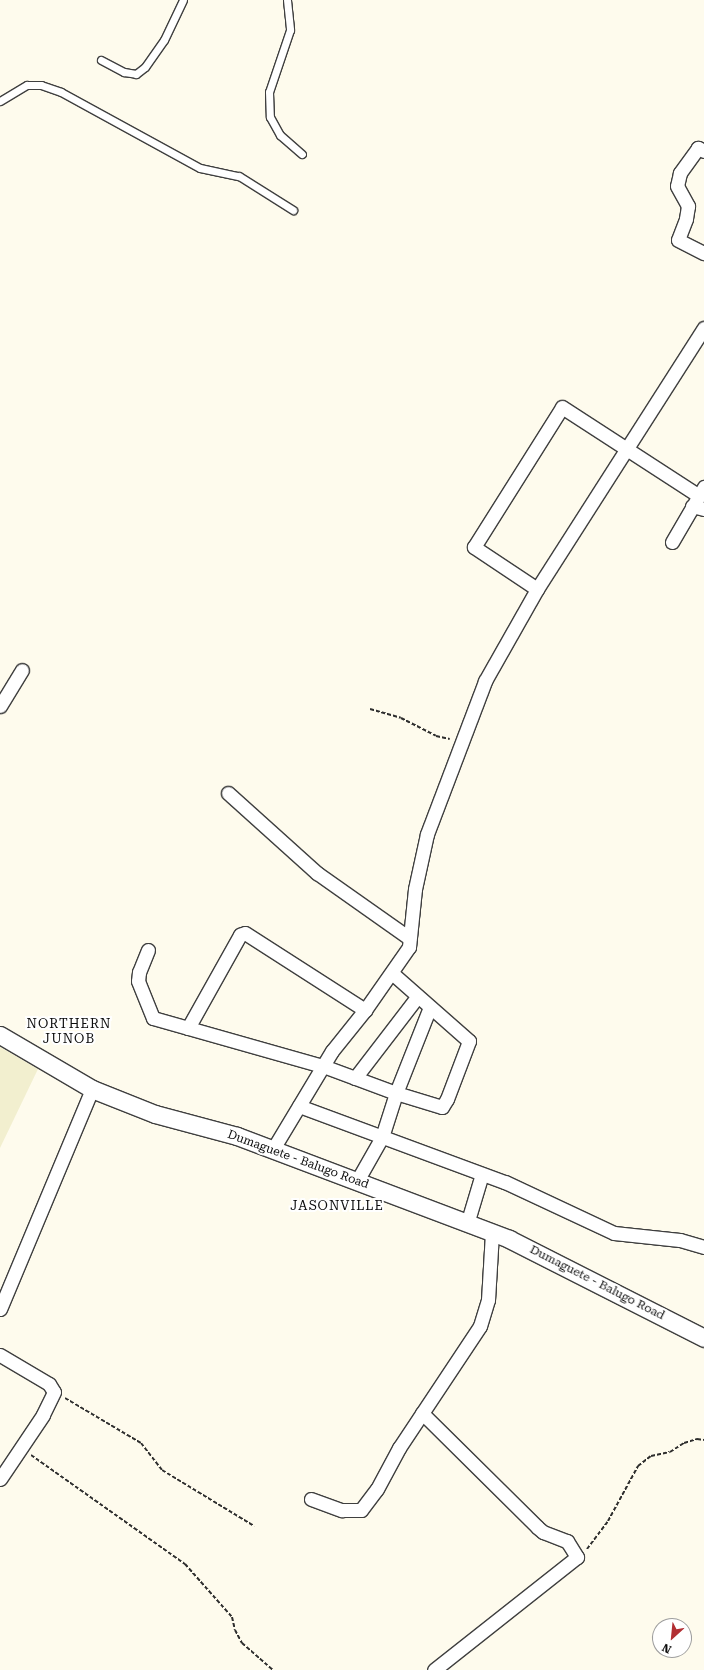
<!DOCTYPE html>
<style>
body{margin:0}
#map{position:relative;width:704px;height:1670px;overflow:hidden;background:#fefbed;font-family:"Roboto Serif",serif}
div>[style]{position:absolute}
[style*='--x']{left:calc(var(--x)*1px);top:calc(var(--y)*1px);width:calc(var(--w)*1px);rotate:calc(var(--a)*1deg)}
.farmland>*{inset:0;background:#f2efcf}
.path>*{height:2px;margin-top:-1px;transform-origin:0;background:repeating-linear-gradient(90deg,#2e2e2e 0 4px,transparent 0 6px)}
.roads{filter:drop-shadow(1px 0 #3f3f3f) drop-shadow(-1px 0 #3f3f3f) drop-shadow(0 1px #3f3f3f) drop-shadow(0 -1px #3f3f3f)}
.service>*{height:7px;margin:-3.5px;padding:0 3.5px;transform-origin:3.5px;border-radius:3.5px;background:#fff}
.minor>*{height:13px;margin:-6.5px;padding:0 6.5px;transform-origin:6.5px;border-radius:6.5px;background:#fff}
.tertiary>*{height:17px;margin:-8.5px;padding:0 8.5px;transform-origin:8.5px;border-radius:8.5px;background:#fff}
span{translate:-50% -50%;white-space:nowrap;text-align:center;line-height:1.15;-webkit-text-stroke:4px #fff;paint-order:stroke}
.street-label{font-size:12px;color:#0c0c0c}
.neighbourhood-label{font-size:13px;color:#0c0c0c;letter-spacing:1px}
.north{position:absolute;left:652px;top:1618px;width:40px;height:40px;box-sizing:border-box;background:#fff;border:1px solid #9e9e9e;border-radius:50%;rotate:207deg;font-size:11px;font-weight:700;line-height:16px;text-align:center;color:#0c0c0c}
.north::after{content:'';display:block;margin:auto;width:14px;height:18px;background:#b22f33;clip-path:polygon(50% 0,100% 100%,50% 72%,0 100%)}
</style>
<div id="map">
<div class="farmland">
<div style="clip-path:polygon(0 1047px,38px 1069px,0 1148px)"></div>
</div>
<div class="path">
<div style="--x:370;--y:709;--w:32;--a:16"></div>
<div style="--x:401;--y:718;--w:39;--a:27"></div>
<div style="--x:436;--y:736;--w:14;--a:12"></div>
<div style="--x:65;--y:1398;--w:88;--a:30.6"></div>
<div style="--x:141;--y:1443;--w:34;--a:52"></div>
<div style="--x:162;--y:1470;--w:108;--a:31.3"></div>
<div style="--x:31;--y:1455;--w:189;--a:35.3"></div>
<div style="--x:185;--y:1564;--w:71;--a:48.4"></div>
<div style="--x:232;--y:1617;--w:13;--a:77"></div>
<div style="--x:235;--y:1630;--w:15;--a:62"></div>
<div style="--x:242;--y:1643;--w:41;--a:41.1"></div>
<div style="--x:587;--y:1549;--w:35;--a:-53"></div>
<div style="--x:608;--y:1521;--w:63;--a:-61.4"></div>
<div style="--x:638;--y:1466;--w:16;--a:-38"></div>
<div style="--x:651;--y:1456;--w:19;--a:-12"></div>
<div style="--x:670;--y:1452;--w:17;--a:-33"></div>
<div style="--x:684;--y:1443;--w:14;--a:-17"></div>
<div style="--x:697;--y:1439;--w:7;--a:8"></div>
</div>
<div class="roads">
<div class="service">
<div style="--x:287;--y:0;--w:30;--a:84"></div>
<div style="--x:290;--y:30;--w:65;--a:108.7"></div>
<div style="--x:269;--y:92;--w:25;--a:88"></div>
<div style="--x:270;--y:117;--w:21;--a:61"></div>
<div style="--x:280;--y:135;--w:29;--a:41"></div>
<div style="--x:101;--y:60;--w:26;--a:28"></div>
<div style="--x:124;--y:72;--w:12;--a:9"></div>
<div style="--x:136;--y:74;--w:11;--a:-38"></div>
<div style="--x:145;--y:67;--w:33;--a:-55"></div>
<div style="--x:164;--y:40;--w:44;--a:-64.6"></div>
<div style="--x:0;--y:101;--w:31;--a:-31"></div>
<div style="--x:27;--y:85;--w:14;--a:0"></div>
<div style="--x:41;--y:85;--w:21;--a:19"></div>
<div style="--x:61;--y:92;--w:158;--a:28.7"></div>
<div style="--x:200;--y:168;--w:40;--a:12"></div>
<div style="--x:239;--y:176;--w:64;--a:32.2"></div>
</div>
<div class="minor">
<div style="--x:704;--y:151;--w:7;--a:-153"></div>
<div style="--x:698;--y:148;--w:31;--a:126"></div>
<div style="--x:680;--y:173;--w:13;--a:103"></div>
<div style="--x:677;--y:186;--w:23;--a:61"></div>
<div style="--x:688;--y:206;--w:13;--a:99"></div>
<div style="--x:686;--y:219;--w:22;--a:111"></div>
<div style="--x:678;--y:240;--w:29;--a:27"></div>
<div style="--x:692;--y:506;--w:12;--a:14"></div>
<div style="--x:672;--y:542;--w:64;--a:-59.8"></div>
<div style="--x:537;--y:589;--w:76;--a:-146.3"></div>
<div style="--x:474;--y:547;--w:165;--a:-57.8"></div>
<div style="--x:562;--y:407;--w:163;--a:33"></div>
<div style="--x:0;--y:706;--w:42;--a:-58.6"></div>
<div style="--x:228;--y:793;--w:120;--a:42"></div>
<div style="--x:317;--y:873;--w:113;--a:35.2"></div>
<div style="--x:148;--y:950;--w:24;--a:112"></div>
<div style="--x:139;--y:972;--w:9;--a:96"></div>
<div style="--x:138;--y:981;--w:40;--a:68"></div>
<div style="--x:153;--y:1018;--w:177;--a:15.8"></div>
<div style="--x:323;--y:1066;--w:78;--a:20.3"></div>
<div style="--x:396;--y:1093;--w:48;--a:16.9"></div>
<div style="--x:442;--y:1107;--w:9;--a:-58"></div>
<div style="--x:447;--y:1099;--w:62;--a:-69.2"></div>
<div style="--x:469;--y:1041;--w:103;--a:-138.6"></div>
<div style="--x:188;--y:1028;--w:107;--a:-60.8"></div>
<div style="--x:240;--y:935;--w:5;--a:-22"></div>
<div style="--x:245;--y:933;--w:143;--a:32.7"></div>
<div style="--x:355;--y:1078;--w:103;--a:-52.5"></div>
<div style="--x:299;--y:1106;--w:220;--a:20.3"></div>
<div style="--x:505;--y:1182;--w:120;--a:25.1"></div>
<div style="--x:614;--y:1233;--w:66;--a:6.1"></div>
<div style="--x:680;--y:1240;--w:25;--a:16"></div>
<div style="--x:273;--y:1149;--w:114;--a:-59"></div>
<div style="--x:332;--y:1051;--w:53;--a:-51.2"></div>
<div style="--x:365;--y:1010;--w:77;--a:-55.1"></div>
<div style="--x:409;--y:947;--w:58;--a:-84.1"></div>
<div style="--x:415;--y:889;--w:56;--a:-77.7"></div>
<div style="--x:427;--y:834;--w:164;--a:-69.2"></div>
<div style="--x:485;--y:681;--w:106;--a:-60.5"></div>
<div style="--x:537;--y:589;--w:310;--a:-57.4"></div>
<div style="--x:357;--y:1181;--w:51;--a:-60.4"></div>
<div style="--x:382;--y:1137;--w:46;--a:-72.3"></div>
<div style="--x:396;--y:1093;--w:92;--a:-68.4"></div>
<div style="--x:467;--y:1224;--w:52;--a:-73.3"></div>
<div style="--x:0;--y:1309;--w:238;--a:-67.3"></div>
<div style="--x:0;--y:1355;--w:57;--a:30.6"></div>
<div style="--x:49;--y:1384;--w:9;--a:58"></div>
<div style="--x:54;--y:1392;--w:25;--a:116"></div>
<div style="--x:43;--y:1415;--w:77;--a:123.9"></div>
<div style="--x:422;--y:1413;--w:162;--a:44.7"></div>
<div style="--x:537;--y:1527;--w:8;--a:40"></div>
<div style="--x:543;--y:1532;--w:26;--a:21"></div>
<div style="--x:567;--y:1541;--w:19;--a:58"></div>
<div style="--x:577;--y:1557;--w:182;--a:141.7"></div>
<div style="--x:311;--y:1499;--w:33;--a:20"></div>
<div style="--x:342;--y:1510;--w:19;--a:0"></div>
<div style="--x:361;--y:1510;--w:26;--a:-53"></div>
<div style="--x:377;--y:1489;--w:47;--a:-61.8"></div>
<div style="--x:399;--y:1448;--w:146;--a:-56.4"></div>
<div style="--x:480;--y:1326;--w:27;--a:-73"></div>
<div style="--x:488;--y:1300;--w:67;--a:-86.6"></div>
</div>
<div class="tertiary">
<div style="--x:0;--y:1035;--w:107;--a:30.4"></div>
<div style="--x:92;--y:1089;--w:68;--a:21.6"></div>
<div style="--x:155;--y:1114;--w:85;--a:15"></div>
<div style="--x:237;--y:1136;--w:291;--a:20.7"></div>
<div style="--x:509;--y:1239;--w:219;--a:26.9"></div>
</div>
</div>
<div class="street-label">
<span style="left:298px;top:1160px;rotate:20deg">Dumaguete - Balugo Road</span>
<span style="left:597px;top:1283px;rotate:27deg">Dumaguete - Balugo Road</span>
</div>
<div class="neighbourhood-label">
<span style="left:69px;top:1032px">NORTHERN<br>JUNOB</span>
<span style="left:337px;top:1206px">JASONVILLE</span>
</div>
<div class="north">N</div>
</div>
